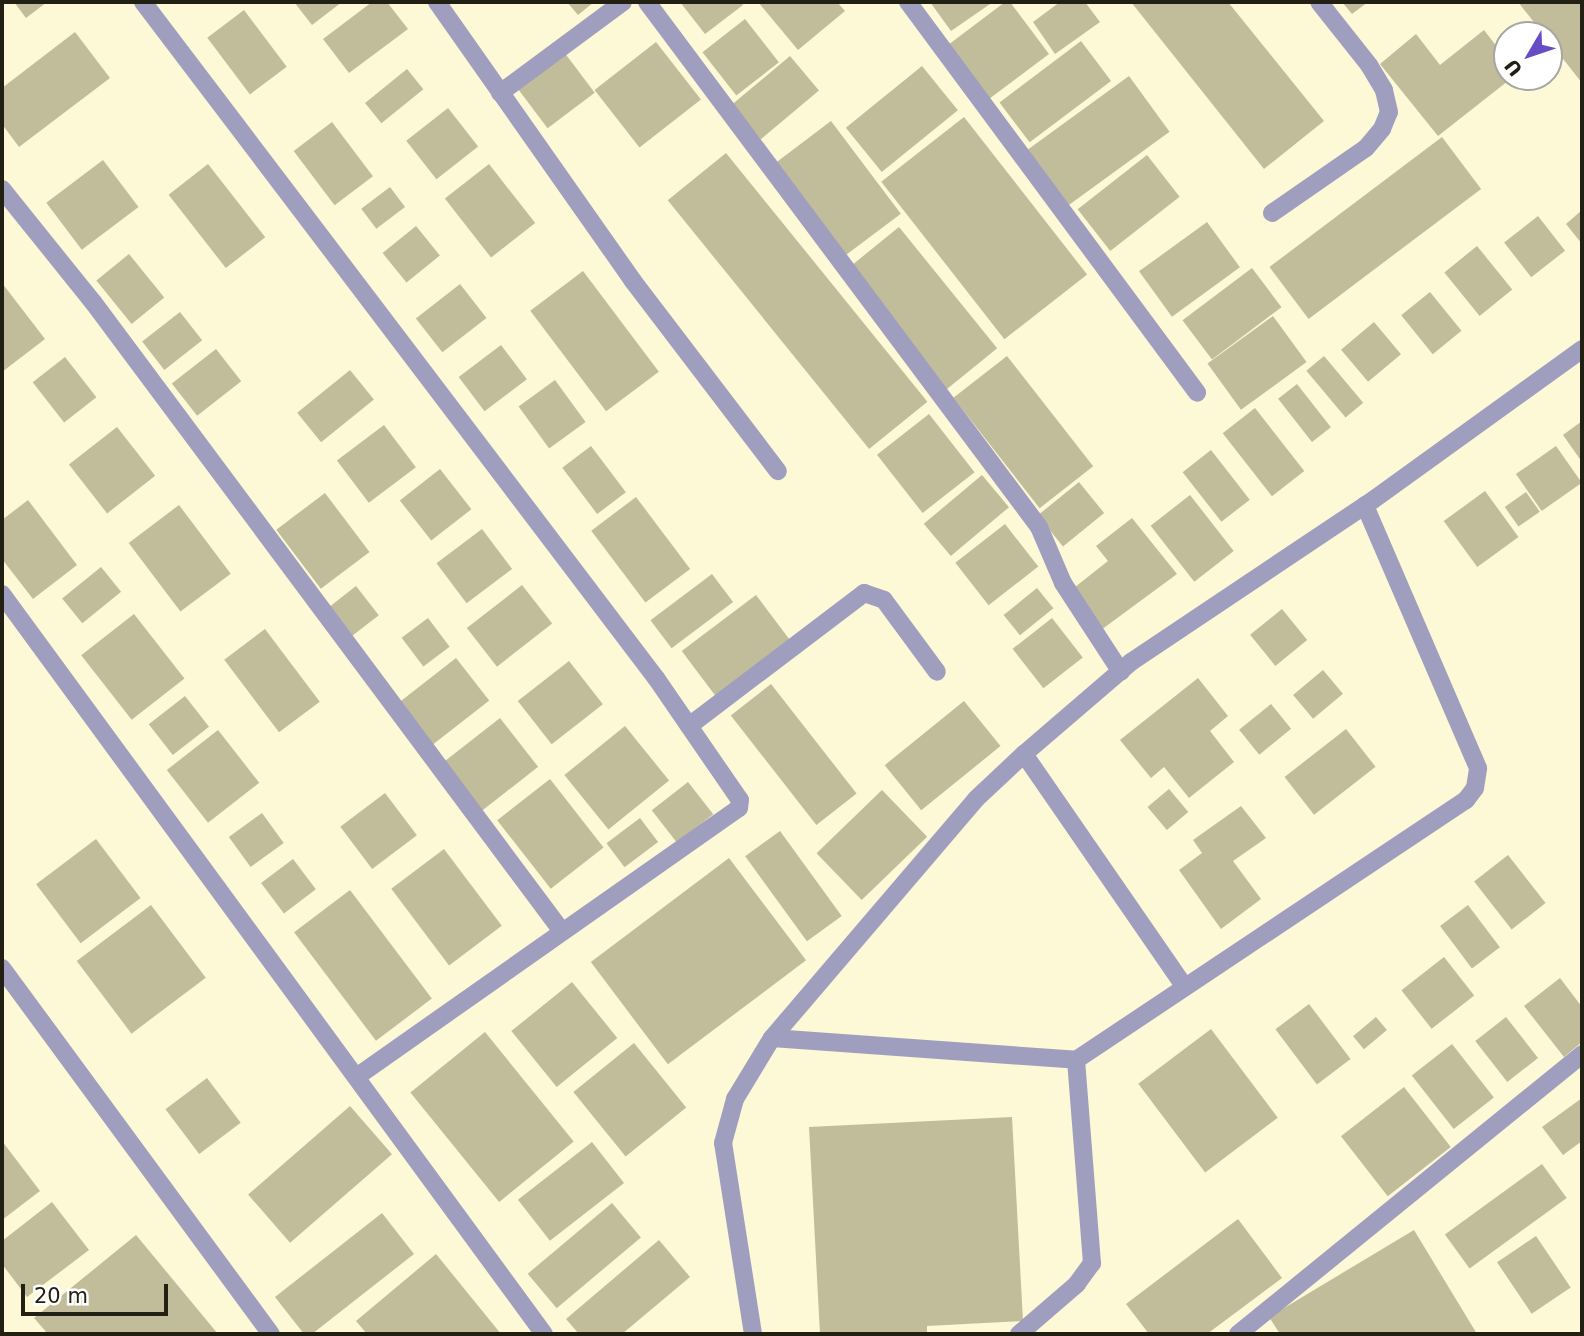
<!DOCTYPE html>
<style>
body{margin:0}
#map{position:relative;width:1584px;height:1336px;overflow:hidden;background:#fdf8d5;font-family:"DejaVu Sans",sans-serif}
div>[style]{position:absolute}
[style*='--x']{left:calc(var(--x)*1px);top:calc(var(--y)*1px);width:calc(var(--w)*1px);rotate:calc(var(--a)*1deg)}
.building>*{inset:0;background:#c1bc9a;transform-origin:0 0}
.service>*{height:18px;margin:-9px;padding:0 9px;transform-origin:9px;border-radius:9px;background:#a09ebe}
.minor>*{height:18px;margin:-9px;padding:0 9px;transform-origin:9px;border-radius:9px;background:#a09ebe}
span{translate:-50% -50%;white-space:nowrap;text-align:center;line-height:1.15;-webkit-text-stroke:5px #fff;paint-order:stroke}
.frame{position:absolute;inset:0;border:4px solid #222013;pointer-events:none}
.north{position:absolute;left:1493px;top:21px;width:70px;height:70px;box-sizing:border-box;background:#fff;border:2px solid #a7a6a1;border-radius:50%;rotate:231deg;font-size:19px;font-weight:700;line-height:28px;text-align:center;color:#222013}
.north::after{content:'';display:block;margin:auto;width:24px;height:32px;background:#664dc6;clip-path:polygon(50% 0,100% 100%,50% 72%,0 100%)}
.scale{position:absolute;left:21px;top:1284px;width:147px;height:32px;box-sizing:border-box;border:4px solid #222013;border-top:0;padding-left:9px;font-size:21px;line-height:24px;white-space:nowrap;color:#222013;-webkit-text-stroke:5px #fff;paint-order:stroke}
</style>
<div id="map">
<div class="building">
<div style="clip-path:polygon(14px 2px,47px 2px,26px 18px)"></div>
<div style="clip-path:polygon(294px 2px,342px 2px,312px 25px)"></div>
<div style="clip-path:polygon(372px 2px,387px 2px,408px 29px,349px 73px,323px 39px)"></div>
<div style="clip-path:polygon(567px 2px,594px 2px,578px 15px)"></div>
<div style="clip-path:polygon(680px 2px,741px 2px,743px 5px,705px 34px)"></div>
<div style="clip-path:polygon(758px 2px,837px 2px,845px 11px,798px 50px)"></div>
<div style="clip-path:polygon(930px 2px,993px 2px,951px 31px)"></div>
<div style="clip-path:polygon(1005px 2px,1010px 2px,1049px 54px,989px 99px,948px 45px)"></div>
<div style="clip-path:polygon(1060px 2px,1085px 2px,1100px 22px,1055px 54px,1033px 22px)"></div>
<div style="clip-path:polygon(1131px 2px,1228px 2px,1324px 121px,1264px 169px)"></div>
<div style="clip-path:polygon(1342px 2px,1368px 2px,1352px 14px)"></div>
<div style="clip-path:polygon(1518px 2px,1582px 2px,1582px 83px,1549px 41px,1549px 35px,1544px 35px)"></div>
<div style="left:244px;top:10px;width:71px;height:46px;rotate:53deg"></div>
<div style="left:745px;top:19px;width:55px;height:54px;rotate:52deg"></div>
<div style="clip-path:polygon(1484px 30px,1507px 60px,1507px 77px,1513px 77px,1438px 136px,1380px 64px,1416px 34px,1440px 65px)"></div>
<div style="clip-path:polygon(75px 32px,110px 78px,19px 147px,2px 124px,2px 88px)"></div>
<div style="left:1081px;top:41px;width:50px;height:102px;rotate:53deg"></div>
<div style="left:656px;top:42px;width:73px;height:78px;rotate:52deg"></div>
<div style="left:564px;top:52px;width:51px;height:59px;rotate:53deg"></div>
<div style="left:790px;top:56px;width:45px;height:76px;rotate:50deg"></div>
<div style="left:922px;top:66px;width:57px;height:98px;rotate:51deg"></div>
<div style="left:407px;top:69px;width:26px;height:54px;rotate:51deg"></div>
<div style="left:1129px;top:76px;width:69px;height:127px;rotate:54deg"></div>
<div style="left:448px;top:108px;width:49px;height:53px;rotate:52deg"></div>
<div style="left:964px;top:117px;width:200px;height:105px;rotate:52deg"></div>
<div style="left:831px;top:121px;width:116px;height:70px;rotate:53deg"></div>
<div style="left:332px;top:122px;width:68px;height:48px;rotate:53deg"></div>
<div style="left:1442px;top:137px;width:65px;height:216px;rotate:53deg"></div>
<div style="left:726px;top:153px;width:320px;height:75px;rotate:51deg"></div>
<div style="left:1147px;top:155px;width:53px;height:88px;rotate:52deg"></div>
<div style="left:103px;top:160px;width:59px;height:71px;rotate:53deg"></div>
<div style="left:208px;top:164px;width:93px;height:50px;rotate:52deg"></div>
<div style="left:489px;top:164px;width:75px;height:56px;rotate:52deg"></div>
<div style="left:390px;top:187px;width:25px;height:36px;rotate:53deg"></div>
<div style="clip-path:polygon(1582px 210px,1582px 244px,1566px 224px)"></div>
<div style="left:1538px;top:216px;width:44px;height:43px;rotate:52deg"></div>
<div style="left:1207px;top:222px;width:56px;height:84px;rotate:54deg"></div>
<div style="left:416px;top:226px;width:38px;height:43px;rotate:51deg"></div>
<div style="left:899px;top:227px;width:156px;height:65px;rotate:51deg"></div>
<div style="left:1477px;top:246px;width:56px;height:42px;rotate:51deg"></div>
<div style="left:129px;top:254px;width:56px;height:42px;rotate:51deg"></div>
<div style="left:1252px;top:268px;width:49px;height:87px;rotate:53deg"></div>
<div style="left:583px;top:271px;width:126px;height:66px;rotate:53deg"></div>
<div style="clip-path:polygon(2px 283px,45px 339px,2px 372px)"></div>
<div style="left:460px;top:284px;width:43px;height:56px;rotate:52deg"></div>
<div style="left:1430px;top:292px;width:50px;height:37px;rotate:51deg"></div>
<div style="left:180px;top:312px;width:36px;height:48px;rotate:52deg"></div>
<div style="left:1273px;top:316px;width:57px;height:81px;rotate:54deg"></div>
<div style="left:1374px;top:322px;width:42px;height:43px;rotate:50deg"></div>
<div style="left:501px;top:345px;width:43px;height:53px;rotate:53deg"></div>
<div style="left:216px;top:349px;width:41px;height:56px;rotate:52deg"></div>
<div style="left:1007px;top:356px;width:140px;height:68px;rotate:52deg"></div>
<div style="left:1324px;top:356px;width:61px;height:23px;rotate:50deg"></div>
<div style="left:65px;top:357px;width:51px;height:41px;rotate:52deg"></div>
<div style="left:350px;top:370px;width:38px;height:68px;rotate:51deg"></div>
<div style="left:555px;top:380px;width:52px;height:45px;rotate:54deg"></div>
<div style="left:1297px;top:384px;width:55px;height:24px;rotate:52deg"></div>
<div style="left:1255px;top:408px;width:80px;height:41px;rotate:52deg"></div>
<div style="left:929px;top:414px;width:74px;height:66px;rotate:52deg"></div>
<div style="clip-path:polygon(1582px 421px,1582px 462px,1563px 435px)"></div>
<div style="left:384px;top:425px;width:53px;height:59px;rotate:53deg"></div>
<div style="left:117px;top:427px;width:62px;height:61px;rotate:52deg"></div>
<div style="left:591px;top:446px;width:58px;height:36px;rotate:53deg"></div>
<div style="left:1556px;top:446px;width:45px;height:49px;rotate:55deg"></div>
<div style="left:1211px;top:450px;width:63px;height:36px;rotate:52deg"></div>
<div style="left:440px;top:469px;width:51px;height:51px;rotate:52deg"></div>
<div style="left:982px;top:475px;width:42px;height:76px;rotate:50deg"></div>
<div style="left:1079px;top:482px;width:40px;height:53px;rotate:51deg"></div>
<div style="left:1485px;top:491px;width:57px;height:51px;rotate:54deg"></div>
<div style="left:1526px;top:492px;width:24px;height:26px;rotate:55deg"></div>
<div style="left:325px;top:493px;width:74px;height:61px;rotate:53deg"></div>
<div style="left:1190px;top:495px;width:71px;height:50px;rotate:52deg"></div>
<div style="left:636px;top:497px;width:90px;height:56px;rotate:53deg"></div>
<div style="clip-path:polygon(28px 500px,77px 565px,33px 599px,2px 559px,2px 520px)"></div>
<div style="left:179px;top:505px;width:86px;height:63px;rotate:53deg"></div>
<div style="clip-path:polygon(1132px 518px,1177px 574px,1101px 630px,1070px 591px,1108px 561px,1096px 546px)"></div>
<div style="left:1005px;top:524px;width:54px;height:63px;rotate:52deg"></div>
<div style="left:482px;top:529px;width:50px;height:57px;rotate:53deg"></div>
<div style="left:101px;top:567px;width:32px;height:50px;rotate:51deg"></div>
<div style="left:712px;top:574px;width:35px;height:77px;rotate:53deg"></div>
<div style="left:522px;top:585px;width:49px;height:70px;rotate:52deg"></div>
<div style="left:356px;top:586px;width:37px;height:34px;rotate:52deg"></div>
<div style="left:1037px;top:588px;width:26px;height:43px;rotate:51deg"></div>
<div style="left:756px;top:595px;width:56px;height:93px;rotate:53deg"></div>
<div style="left:1282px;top:609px;width:40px;height:41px;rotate:51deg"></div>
<div style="left:134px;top:614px;width:82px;height:67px;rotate:52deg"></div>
<div style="left:428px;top:618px;width:36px;height:33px;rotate:53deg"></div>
<div style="left:1052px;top:618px;width:50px;height:50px;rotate:52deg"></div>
<div style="left:265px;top:629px;width:91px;height:51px;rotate:53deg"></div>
<div style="left:456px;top:658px;width:54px;height:76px;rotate:52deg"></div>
<div style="left:569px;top:661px;width:55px;height:65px;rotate:52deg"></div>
<div style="left:1323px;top:670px;width:31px;height:39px;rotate:50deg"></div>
<div style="clip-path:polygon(1198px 678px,1228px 716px,1210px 731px,1234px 762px,1189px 798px,1164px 767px,1151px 778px,1120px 740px)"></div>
<div style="left:771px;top:684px;width:139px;height:51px;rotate:52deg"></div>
<div style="left:185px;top:696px;width:39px;height:46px;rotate:52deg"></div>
<div style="left:964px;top:701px;width:58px;height:102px;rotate:51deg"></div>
<div style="left:1271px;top:704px;width:32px;height:41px;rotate:51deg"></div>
<div style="left:500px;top:718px;width:62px;height:73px;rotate:52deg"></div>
<div style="left:625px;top:726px;width:70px;height:78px;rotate:51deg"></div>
<div style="left:1346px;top:729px;width:48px;height:78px;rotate:52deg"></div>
<div style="left:218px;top:730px;width:67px;height:65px;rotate:52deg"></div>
<div style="left:550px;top:779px;width:87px;height:67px;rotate:52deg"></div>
<div style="left:688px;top:782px;width:41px;height:46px;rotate:52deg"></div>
<div style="left:1169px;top:789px;width:30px;height:28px;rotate:50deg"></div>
<div style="left:882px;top:790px;width:65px;height:91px;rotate:46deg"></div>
<div style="left:385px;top:793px;width:53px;height:56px;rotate:53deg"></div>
<div style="clip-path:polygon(1241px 806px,1266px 838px,1233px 861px,1261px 899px,1221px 929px,1179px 870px,1202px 853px,1193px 840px)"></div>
<div style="left:262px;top:813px;width:37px;height:41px;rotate:54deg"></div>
<div style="left:640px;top:818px;width:30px;height:42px;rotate:53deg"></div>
<div style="left:780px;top:831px;width:105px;height:43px;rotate:54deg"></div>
<div style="left:96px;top:839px;width:74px;height:75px;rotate:53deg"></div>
<div style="left:444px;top:849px;width:96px;height:66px;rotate:53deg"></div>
<div style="left:1508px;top:855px;width:61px;height:43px;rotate:52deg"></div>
<div style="left:729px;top:858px;width:128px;height:173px;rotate:53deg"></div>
<div style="left:293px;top:859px;width:38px;height:40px;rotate:53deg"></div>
<div style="left:350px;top:890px;width:136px;height:70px;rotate:53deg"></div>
<div style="left:151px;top:905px;width:91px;height:93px;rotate:53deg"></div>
<div style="left:1468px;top:905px;width:53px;height:35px;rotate:53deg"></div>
<div style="left:1444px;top:957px;width:49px;height:54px;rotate:52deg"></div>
<div style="clip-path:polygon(1560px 978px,1582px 1007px,1582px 1042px,1564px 1057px,1524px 1006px)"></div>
<div style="left:572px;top:982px;width:72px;height:78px;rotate:51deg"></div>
<div style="left:1309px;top:1004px;width:69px;height:42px;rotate:53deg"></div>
<div style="left:1376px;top:1017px;width:17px;height:30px;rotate:50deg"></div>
<div style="left:1506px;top:1017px;width:52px;height:39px;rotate:52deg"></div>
<div style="left:1211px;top:1029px;width:111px;height:91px;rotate:53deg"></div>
<div style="left:485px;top:1032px;width:141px;height:96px;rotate:51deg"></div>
<div style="left:634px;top:1043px;width:83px;height:78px;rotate:51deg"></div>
<div style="left:1452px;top:1044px;width:68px;height:51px;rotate:52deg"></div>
<div style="left:207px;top:1078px;width:56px;height:52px;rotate:53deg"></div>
<div style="left:1404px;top:1087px;width:76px;height:80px;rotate:52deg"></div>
<div style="clip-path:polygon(1582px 1098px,1582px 1141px,1563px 1155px,1542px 1127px)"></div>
<div style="left:350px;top:1106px;width:64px;height:135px;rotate:49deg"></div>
<div style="clip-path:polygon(1012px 1117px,1023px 1321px,927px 1326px,927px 1334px,820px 1334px,809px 1127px)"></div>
<div style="clip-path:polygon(2px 1141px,40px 1191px,2px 1220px)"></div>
<div style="left:592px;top:1142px;width:52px;height:94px;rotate:52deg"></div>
<div style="left:1542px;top:1164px;width:42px;height:120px;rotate:54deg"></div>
<div style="clip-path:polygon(52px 1202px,89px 1250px,27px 1297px,2px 1264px,2px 1241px)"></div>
<div style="left:612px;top:1203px;width:45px;height:110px;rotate:50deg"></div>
<div style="clip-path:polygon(382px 1213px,414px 1254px,312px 1334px,304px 1334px,275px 1297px)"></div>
<div style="clip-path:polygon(1238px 1219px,1282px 1278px,1207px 1334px,1149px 1334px,1126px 1304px)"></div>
<div style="clip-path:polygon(1414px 1230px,1477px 1334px,1280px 1334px,1269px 1317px)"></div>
<div style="clip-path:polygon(136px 1235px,218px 1334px,48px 1334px,34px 1318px)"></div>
<div style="left:1536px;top:1236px;width:62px;height:47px;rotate:56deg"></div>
<div style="clip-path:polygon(659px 1240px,690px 1277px,622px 1334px,579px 1334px,566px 1319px)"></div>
<div style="clip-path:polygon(436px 1254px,501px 1334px,367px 1334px,356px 1321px)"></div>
</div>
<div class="service">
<div style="--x:500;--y:93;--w:153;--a:-36.5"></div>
</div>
<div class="minor">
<div style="--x:143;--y:2;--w:849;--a:52.81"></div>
<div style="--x:656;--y:678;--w:148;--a:55.5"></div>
<div style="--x:740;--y:800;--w:8;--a:97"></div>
<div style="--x:739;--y:808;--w:467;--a:144.9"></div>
<div style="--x:437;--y:2;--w:341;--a:54.9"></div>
<div style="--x:633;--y:281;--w:239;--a:52.7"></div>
<div style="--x:647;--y:2;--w:655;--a:53.25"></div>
<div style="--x:1039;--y:527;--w:61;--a:66.8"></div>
<div style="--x:1063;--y:583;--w:106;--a:56.9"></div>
<div style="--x:908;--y:2;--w:486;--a:53.5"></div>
<div style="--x:2;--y:189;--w:145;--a:51.2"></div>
<div style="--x:93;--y:302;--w:783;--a:53.31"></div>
<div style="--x:1272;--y:213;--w:114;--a:-34.7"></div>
<div style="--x:1366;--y:148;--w:25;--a:-50"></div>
<div style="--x:1382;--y:129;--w:18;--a:-68"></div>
<div style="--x:1389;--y:112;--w:23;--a:-103"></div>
<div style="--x:1384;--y:90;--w:29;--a:-121"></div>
<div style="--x:1369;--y:65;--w:80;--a:-128.4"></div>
<div style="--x:2;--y:594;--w:917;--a:53.78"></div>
<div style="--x:689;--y:726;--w:220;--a:-37.2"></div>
<div style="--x:864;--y:593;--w:21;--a:19"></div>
<div style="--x:884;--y:600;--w:89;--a:53.6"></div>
<div style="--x:1024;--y:754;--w:283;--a:55.4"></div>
<div style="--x:2;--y:968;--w:454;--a:53.7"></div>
<div style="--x:772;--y:1038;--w:305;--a:4.1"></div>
<div style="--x:1076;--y:1060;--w:204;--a:85.5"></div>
<div style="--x:1092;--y:1263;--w:26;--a:126"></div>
<div style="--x:1077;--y:1284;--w:77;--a:139.2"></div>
<div style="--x:1076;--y:1060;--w:469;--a:-33.7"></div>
<div style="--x:1466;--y:800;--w:15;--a:-53"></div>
<div style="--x:1475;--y:788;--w:20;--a:-81"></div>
<div style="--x:1478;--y:768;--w:286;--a:-113.3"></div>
<div style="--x:753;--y:1334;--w:193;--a:-98.9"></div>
<div style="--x:723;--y:1143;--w:46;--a:-74.7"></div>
<div style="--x:735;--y:1099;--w:71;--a:-58.8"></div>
<div style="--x:772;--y:1038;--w:314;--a:-49.5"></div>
<div style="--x:976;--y:799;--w:66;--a:-43.2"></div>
<div style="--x:1024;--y:754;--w:141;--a:-40.7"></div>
<div style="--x:1131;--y:662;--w:291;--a:-33.8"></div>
<div style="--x:1373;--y:500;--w:258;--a:-35.8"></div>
<div style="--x:1238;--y:1334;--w:444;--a:-39.1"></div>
</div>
<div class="frame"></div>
<div class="north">U</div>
<div class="scale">20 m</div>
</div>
